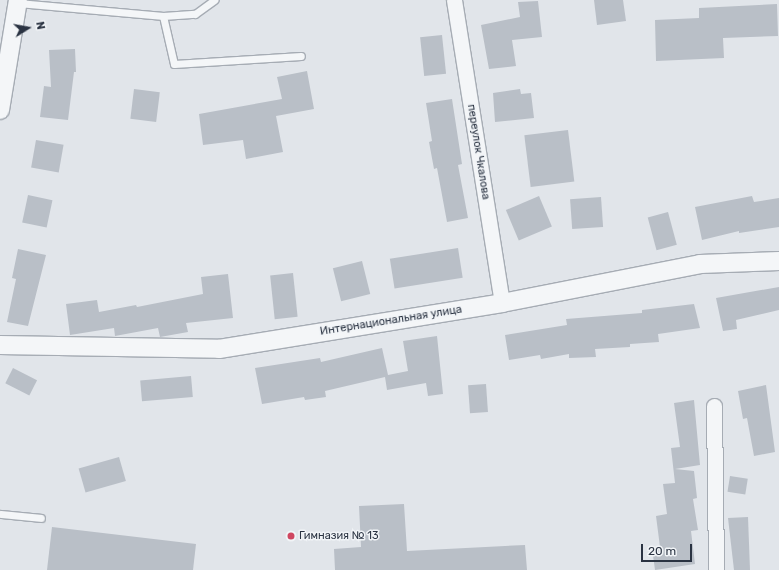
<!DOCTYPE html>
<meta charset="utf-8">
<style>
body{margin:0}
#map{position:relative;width:779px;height:570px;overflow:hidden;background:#e1e5ea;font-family:Rubik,sans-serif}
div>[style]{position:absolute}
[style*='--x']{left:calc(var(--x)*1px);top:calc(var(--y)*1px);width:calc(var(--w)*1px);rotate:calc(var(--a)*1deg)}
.building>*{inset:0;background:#b9bfc7;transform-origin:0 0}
.roads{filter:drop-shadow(1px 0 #a6acb4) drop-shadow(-1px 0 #a6acb4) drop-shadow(0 1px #a6acb4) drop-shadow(0 -1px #a6acb4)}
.service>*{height:7px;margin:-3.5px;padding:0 3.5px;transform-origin:3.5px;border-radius:3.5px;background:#f4f6f8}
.minor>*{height:15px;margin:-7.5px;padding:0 7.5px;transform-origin:7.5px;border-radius:7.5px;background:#f4f6f8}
.tertiary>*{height:18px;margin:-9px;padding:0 9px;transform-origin:9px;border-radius:9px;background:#f4f6f8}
.dots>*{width:11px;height:11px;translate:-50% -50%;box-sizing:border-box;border:2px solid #f1f4f7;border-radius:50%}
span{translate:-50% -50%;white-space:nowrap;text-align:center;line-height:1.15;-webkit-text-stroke:3px #f1f4f7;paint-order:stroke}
.street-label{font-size:11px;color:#2a3342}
.poi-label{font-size:11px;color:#2a3342}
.left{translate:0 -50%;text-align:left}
.north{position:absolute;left:8px;top:8px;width:40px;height:40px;-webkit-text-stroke:3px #f1f4f7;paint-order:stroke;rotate:79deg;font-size:11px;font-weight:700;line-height:16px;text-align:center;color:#2a3342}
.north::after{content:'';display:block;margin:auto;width:14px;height:18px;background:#2a3342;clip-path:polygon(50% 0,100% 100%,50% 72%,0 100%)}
.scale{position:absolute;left:641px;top:544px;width:51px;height:18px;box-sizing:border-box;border:2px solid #2a3342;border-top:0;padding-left:5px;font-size:12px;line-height:14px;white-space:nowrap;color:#2a3342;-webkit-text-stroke:3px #f1f4f7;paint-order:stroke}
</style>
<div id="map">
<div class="building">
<div style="clip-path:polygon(594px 0,623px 0,626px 21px,597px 25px)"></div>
<div style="clip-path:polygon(538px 1px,542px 37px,512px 40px,516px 66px,489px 69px,481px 25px,520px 17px,518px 2px)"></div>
<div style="clip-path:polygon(777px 4px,778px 36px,723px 38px,724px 58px,656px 61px,655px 20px,699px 18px,699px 8px)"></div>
<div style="left:442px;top:35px;width:39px;height:22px;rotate:84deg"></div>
<div style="clip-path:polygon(75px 49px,76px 72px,74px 72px,68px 120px,40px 117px,44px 86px,51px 87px,49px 50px)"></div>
<div style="clip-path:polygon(307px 71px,314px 109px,276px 116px,283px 152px,246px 159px,243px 140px,203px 145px,199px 114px,282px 99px,277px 77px)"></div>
<div style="left:134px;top:89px;width:26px;height:30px;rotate:7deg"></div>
<div style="clip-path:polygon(520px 89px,521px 94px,531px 93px,534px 118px,495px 122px,493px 93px)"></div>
<div style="clip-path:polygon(452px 99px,462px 164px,458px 165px,468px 218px,447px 222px,437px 168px,434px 169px,429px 142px,432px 141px,426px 103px)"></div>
<div style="left:568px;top:130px;width:52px;height:44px;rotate:83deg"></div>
<div style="left:36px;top:140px;width:28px;height:28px;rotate:10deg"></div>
<div style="left:28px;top:195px;width:25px;height:28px;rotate:12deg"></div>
<div style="left:539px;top:196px;width:33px;height:36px;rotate:67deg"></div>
<div style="clip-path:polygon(752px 196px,754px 202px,779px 198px,779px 227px,739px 233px,739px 231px,702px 240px,695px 207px)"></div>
<div style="left:601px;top:197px;width:30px;height:31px;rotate:86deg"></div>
<div style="left:668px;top:212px;width:34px;height:21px;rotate:75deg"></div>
<div style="left:458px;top:248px;width:30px;height:69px;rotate:81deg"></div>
<div style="clip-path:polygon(18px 249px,46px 255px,28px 326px,7px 322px,16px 279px,12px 278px)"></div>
<div style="left:362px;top:261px;width:34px;height:30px;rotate:76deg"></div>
<div style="left:293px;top:273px;width:44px;height:23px;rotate:84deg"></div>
<div style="clip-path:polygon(228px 274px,233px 318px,186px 323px,188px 332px,160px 337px,158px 328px,115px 336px,114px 328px,70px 335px,66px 304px,97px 300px,99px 312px,136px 305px,137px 307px,203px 294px,201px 277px)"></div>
<div style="clip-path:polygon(779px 287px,779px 310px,736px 320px,737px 329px,723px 331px,716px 298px)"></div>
<div style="clip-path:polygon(694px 304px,700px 328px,658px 334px,659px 342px,630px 344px,630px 347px,595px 349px,596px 357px,569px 358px,569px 354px,541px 359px,540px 355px,509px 360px,505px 335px,567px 325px,566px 319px,642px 313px,642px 310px)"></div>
<div style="clip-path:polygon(437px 336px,443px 394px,428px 396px,426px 383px,387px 390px,385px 377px,325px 391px,326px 397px,305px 400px,304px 397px,262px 404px,255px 368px,320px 358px,321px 362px,382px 348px,388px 375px,408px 371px,403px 341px)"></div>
<div style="left:13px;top:368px;width:27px;height:17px;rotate:27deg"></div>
<div style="left:191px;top:376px;width:21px;height:51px;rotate:85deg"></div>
<div style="left:486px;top:384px;width:28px;height:18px;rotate:86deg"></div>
<div style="clip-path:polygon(766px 385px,775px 452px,754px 456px,747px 418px,743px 419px,738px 391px)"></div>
<div style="clip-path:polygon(694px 400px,700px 465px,675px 469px,694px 471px,697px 498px,693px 499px,698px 530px,691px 531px,695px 564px,655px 570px,652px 548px,660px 547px,656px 516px,667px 514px,663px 484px,675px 483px,671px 448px,680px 447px,674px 403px)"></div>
<div style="left:119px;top:457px;width:25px;height:42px;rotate:74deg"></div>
<div style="left:730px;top:476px;width:18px;height:16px;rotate:9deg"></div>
<div style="clip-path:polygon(404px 504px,407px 551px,525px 545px,527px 570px,335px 570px,334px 549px,361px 547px,359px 506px)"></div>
<div style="clip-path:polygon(748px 517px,750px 570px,734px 570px,728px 518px)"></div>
<div style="clip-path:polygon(52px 527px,196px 544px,193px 570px,47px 570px)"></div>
</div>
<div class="roads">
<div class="service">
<div style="--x:18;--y:3;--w:146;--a:5.1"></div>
<div style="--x:163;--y:16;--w:32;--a:-4"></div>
<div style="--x:195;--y:14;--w:24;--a:-36"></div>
<div style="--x:163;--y:16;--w:49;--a:77.1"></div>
<div style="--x:174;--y:64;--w:127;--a:-3.6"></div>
<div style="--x:0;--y:514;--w:41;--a:5.6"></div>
</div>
<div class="minor">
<div style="--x:454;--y:0;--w:307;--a:81"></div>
<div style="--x:714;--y:406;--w:164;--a:89.3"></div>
</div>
<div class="tertiary">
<div style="--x:0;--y:110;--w:111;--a:-80.7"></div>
<div style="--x:0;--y:345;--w:219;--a:1"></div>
<div style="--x:219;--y:349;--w:287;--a:-9.2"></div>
<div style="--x:502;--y:303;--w:202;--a:-11.1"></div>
<div style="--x:700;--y:264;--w:79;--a:-2.2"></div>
</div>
</div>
<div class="dots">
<div style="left:291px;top:536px;background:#cf4761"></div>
</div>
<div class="street-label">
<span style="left:478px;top:152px;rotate:81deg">переулок Чкалова</span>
<span style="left:391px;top:321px;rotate:-9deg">Интернациональная улица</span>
</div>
<div class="poi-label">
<span class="left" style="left:299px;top:536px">Гимназия № 13</span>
</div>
<div class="north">N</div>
<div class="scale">20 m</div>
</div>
